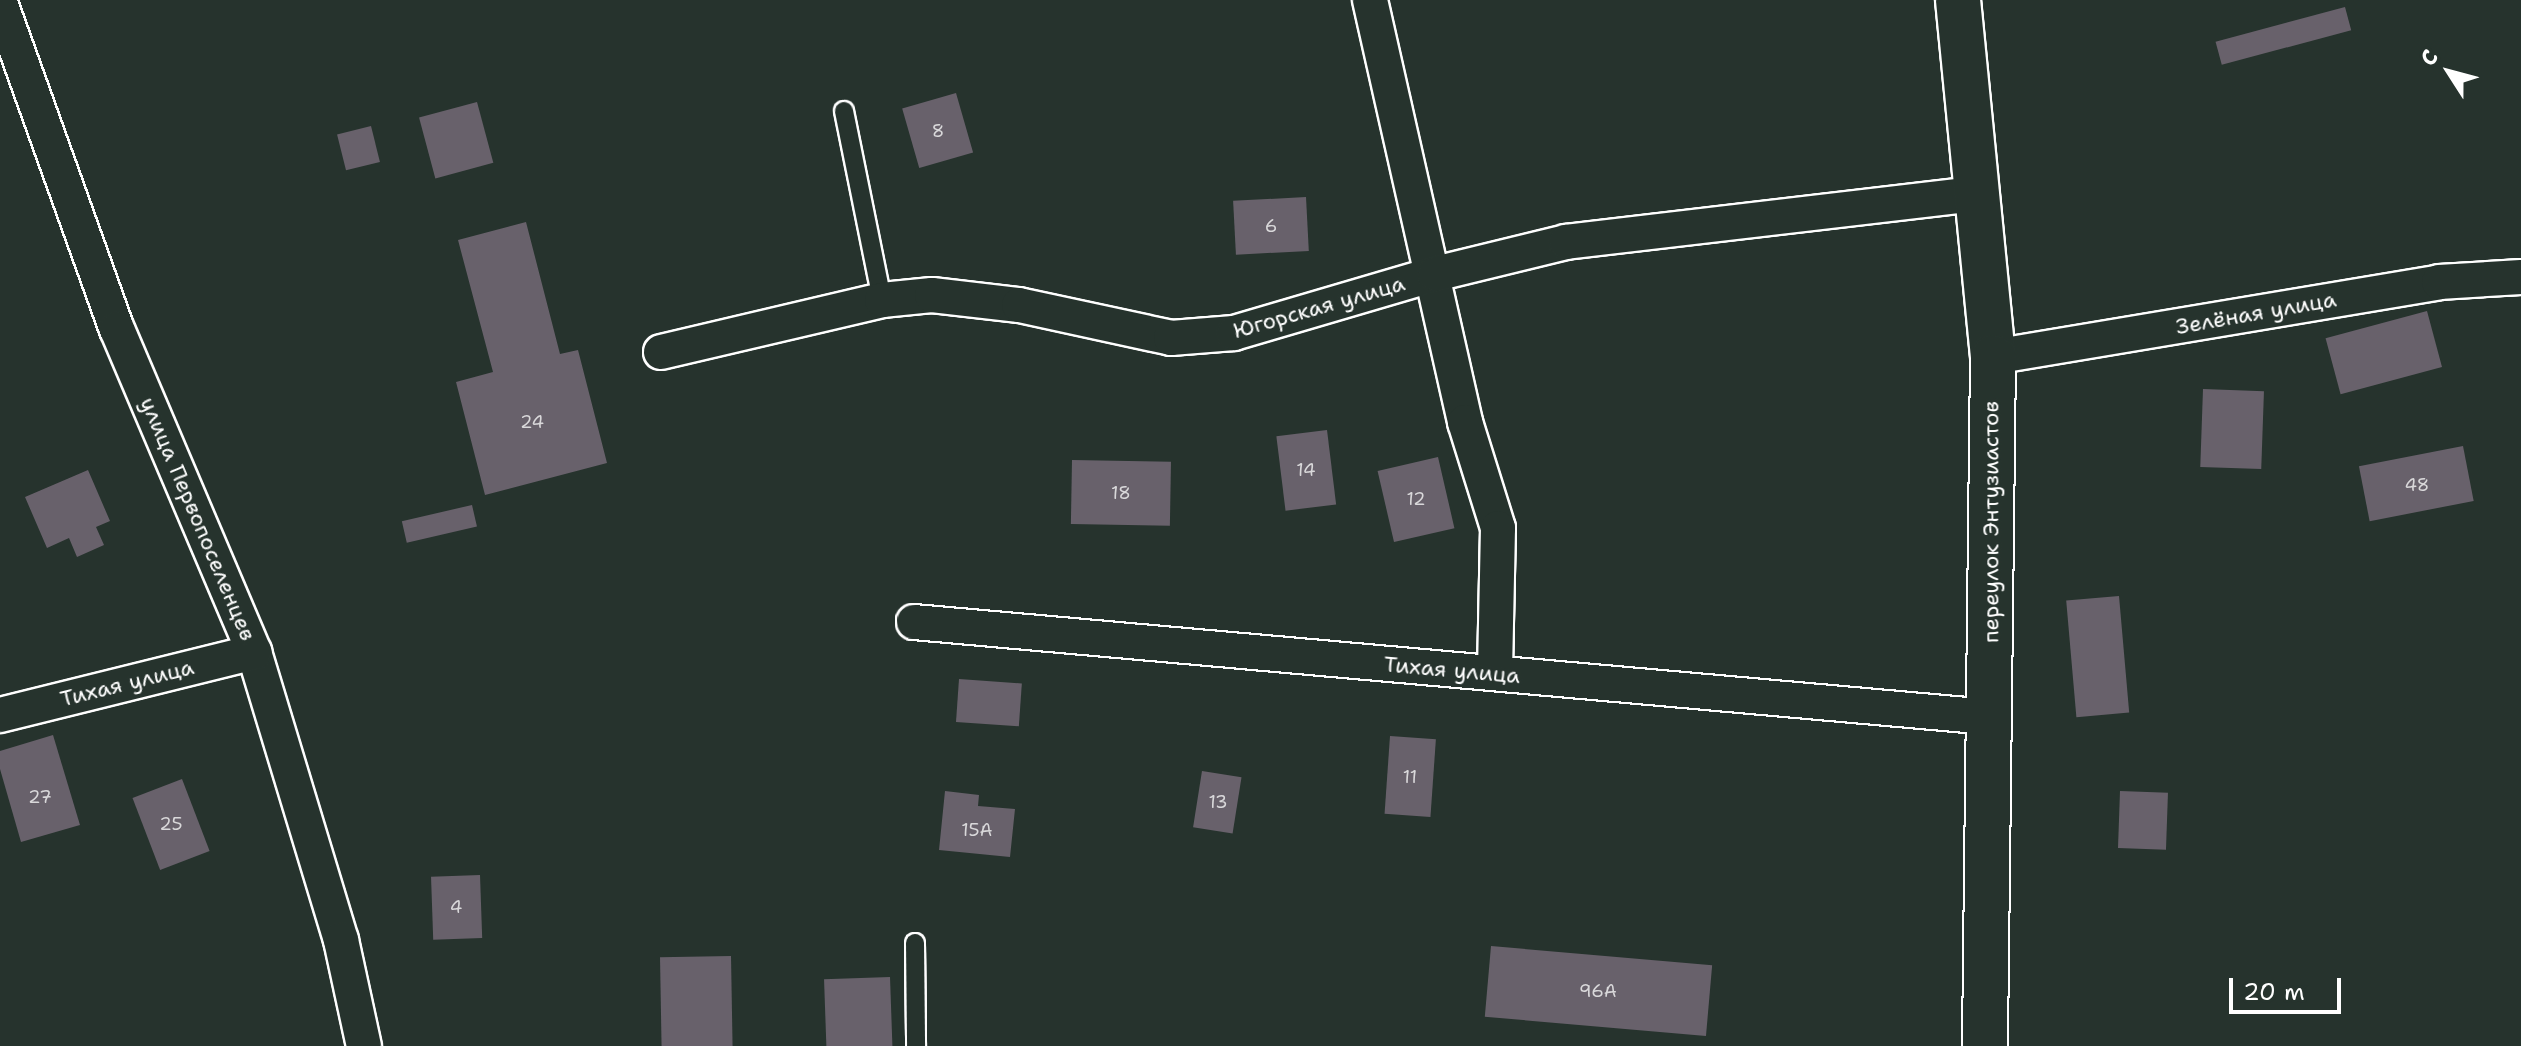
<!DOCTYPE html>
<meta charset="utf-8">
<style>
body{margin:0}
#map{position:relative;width:2521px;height:1046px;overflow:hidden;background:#26332d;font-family:"Shantell Sans",sans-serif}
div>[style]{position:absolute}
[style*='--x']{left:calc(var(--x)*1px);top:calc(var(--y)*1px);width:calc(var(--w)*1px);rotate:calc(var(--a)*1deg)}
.building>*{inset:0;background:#68616b;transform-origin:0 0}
.roads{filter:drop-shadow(2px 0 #fff) drop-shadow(-2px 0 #fff) drop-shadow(0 2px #fff) drop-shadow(0 -2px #fff)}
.service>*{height:18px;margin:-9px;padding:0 9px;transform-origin:9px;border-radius:9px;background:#26332d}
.minor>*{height:34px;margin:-17px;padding:0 17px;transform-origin:17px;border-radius:17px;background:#26332d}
.secondary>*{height:44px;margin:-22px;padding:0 22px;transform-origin:22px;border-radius:22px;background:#26332d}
span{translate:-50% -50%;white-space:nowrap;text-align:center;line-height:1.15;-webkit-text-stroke:6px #26332d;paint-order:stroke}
.number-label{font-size:18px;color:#d9d8da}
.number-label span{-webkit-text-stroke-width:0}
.street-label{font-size:22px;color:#fff}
.north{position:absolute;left:2409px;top:32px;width:80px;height:80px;-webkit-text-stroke:6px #26332d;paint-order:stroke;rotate:306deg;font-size:22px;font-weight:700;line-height:32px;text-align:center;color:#fff}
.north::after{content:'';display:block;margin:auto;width:28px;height:36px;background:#fff;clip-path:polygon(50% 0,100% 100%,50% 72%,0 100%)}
.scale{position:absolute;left:2229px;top:978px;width:112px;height:36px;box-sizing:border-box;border:4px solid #fff;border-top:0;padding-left:10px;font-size:24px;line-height:28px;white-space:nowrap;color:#fff;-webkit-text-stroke:6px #26332d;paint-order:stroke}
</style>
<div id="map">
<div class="building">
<div style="left:2345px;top:7px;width:24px;height:134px;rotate:75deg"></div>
<div style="left:956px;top:93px;width:62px;height:56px;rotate:74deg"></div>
<div style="left:477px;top:102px;width:63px;height:60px;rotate:75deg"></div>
<div style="left:371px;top:126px;width:37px;height:35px;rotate:76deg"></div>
<div style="left:1306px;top:197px;width:54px;height:73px;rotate:87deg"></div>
<div style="clip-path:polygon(526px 222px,560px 354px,578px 350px,607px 463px,485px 495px,456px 382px,493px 372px,458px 240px)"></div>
<div style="left:2427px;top:311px;width:58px;height:105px;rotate:75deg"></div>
<div style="left:2203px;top:389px;width:61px;height:78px;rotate:2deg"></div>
<div style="left:1327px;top:430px;width:75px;height:51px;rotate:83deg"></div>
<div style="left:2463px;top:446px;width:56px;height:106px;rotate:79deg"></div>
<div style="left:1438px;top:457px;width:73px;height:62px;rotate:77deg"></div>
<div style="left:1072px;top:460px;width:99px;height:64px;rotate:1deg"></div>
<div style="clip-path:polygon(88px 470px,110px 521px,96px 527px,104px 545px,77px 557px,69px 538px,47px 548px,25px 497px)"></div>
<div style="left:472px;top:505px;width:22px;height:72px;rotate:77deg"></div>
<div style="left:2119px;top:596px;width:117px;height:53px;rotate:85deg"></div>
<div style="left:959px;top:679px;width:63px;height:43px;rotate:4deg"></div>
<div style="clip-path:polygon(53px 735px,80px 825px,21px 842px,0 769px,0 751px)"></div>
<div style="left:1390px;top:736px;width:46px;height:78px;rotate:4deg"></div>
<div style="left:1202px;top:771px;width:40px;height:57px;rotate:9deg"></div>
<div style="left:182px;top:779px;width:77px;height:53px;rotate:69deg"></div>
<div style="clip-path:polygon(945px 791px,979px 795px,978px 806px,1015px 809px,1010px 857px,939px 850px)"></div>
<div style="left:2120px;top:791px;width:48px;height:57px;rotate:2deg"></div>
<div style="left:480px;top:875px;width:63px;height:49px;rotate:88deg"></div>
<div style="left:1491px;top:946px;width:222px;height:71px;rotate:5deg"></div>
<div style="left:731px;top:956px;width:90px;height:71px;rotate:89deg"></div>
<div style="left:890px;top:977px;width:69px;height:66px;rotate:88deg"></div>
</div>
<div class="roads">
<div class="service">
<div style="--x:844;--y:111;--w:193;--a:78.6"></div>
<div style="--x:915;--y:943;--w:103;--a:89.4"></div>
</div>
<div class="minor">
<div style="--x:1370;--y:0;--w:433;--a:77.3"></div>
<div style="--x:1465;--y:422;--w:111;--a:72.7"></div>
<div style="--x:1498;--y:528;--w:145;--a:91.2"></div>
<div style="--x:0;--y:3;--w:346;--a:70.3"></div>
<div style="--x:117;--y:329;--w:351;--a:67"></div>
<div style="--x:254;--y:652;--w:301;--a:73.2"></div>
<div style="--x:341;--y:940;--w:108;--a:77.8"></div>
<div style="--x:661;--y:352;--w:227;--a:-13.2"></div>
<div style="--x:882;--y:300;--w:50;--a:-5.7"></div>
<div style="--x:932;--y:295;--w:88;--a:6.6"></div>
<div style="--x:1019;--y:305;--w:156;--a:12.2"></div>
<div style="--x:1171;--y:338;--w:63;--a:-4.5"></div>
<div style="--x:1234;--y:333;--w:209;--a:-16.4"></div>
<div style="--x:1435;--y:274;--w:135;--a:-13.7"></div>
<div style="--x:1566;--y:242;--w:418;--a:-6.7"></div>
<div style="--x:1993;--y:357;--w:452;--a:-9.5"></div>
<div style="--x:2439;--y:282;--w:82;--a:-3.5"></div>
<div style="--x:914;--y:622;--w:1080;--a:5.05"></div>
<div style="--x:0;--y:715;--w:262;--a:-13.9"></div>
</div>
<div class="secondary">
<div style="--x:1958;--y:0;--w:359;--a:84.4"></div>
<div style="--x:1993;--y:357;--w:689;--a:90.67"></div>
</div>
</div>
<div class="number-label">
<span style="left:938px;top:131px">8</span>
<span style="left:1271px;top:226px">6</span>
<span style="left:532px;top:422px">24</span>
<span style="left:1306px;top:470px">14</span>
<span style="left:2417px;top:485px">48</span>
<span style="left:1121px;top:493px">18</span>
<span style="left:1416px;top:499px">12</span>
<span style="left:1410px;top:777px">11</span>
<span style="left:40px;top:797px">27</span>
<span style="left:1218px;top:802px">13</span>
<span style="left:171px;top:824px">25</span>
<span style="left:977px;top:830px">15А</span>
<span style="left:456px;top:907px">4</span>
<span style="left:1598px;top:991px">96А</span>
</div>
<div class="street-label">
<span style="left:1319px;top:307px;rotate:-16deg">Югорская улица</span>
<span style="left:2256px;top:313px;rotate:-10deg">Зелёная улица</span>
<span style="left:198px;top:519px;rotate:67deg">улица Первопоселенцев</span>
<span style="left:1991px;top:522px;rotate:-90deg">переулок Энтузиастов</span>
<span style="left:1452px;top:670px;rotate:5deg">Тихая улица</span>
<span style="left:127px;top:683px;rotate:-14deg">Тихая улица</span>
</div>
<div class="north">С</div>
<div class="scale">20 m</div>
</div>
